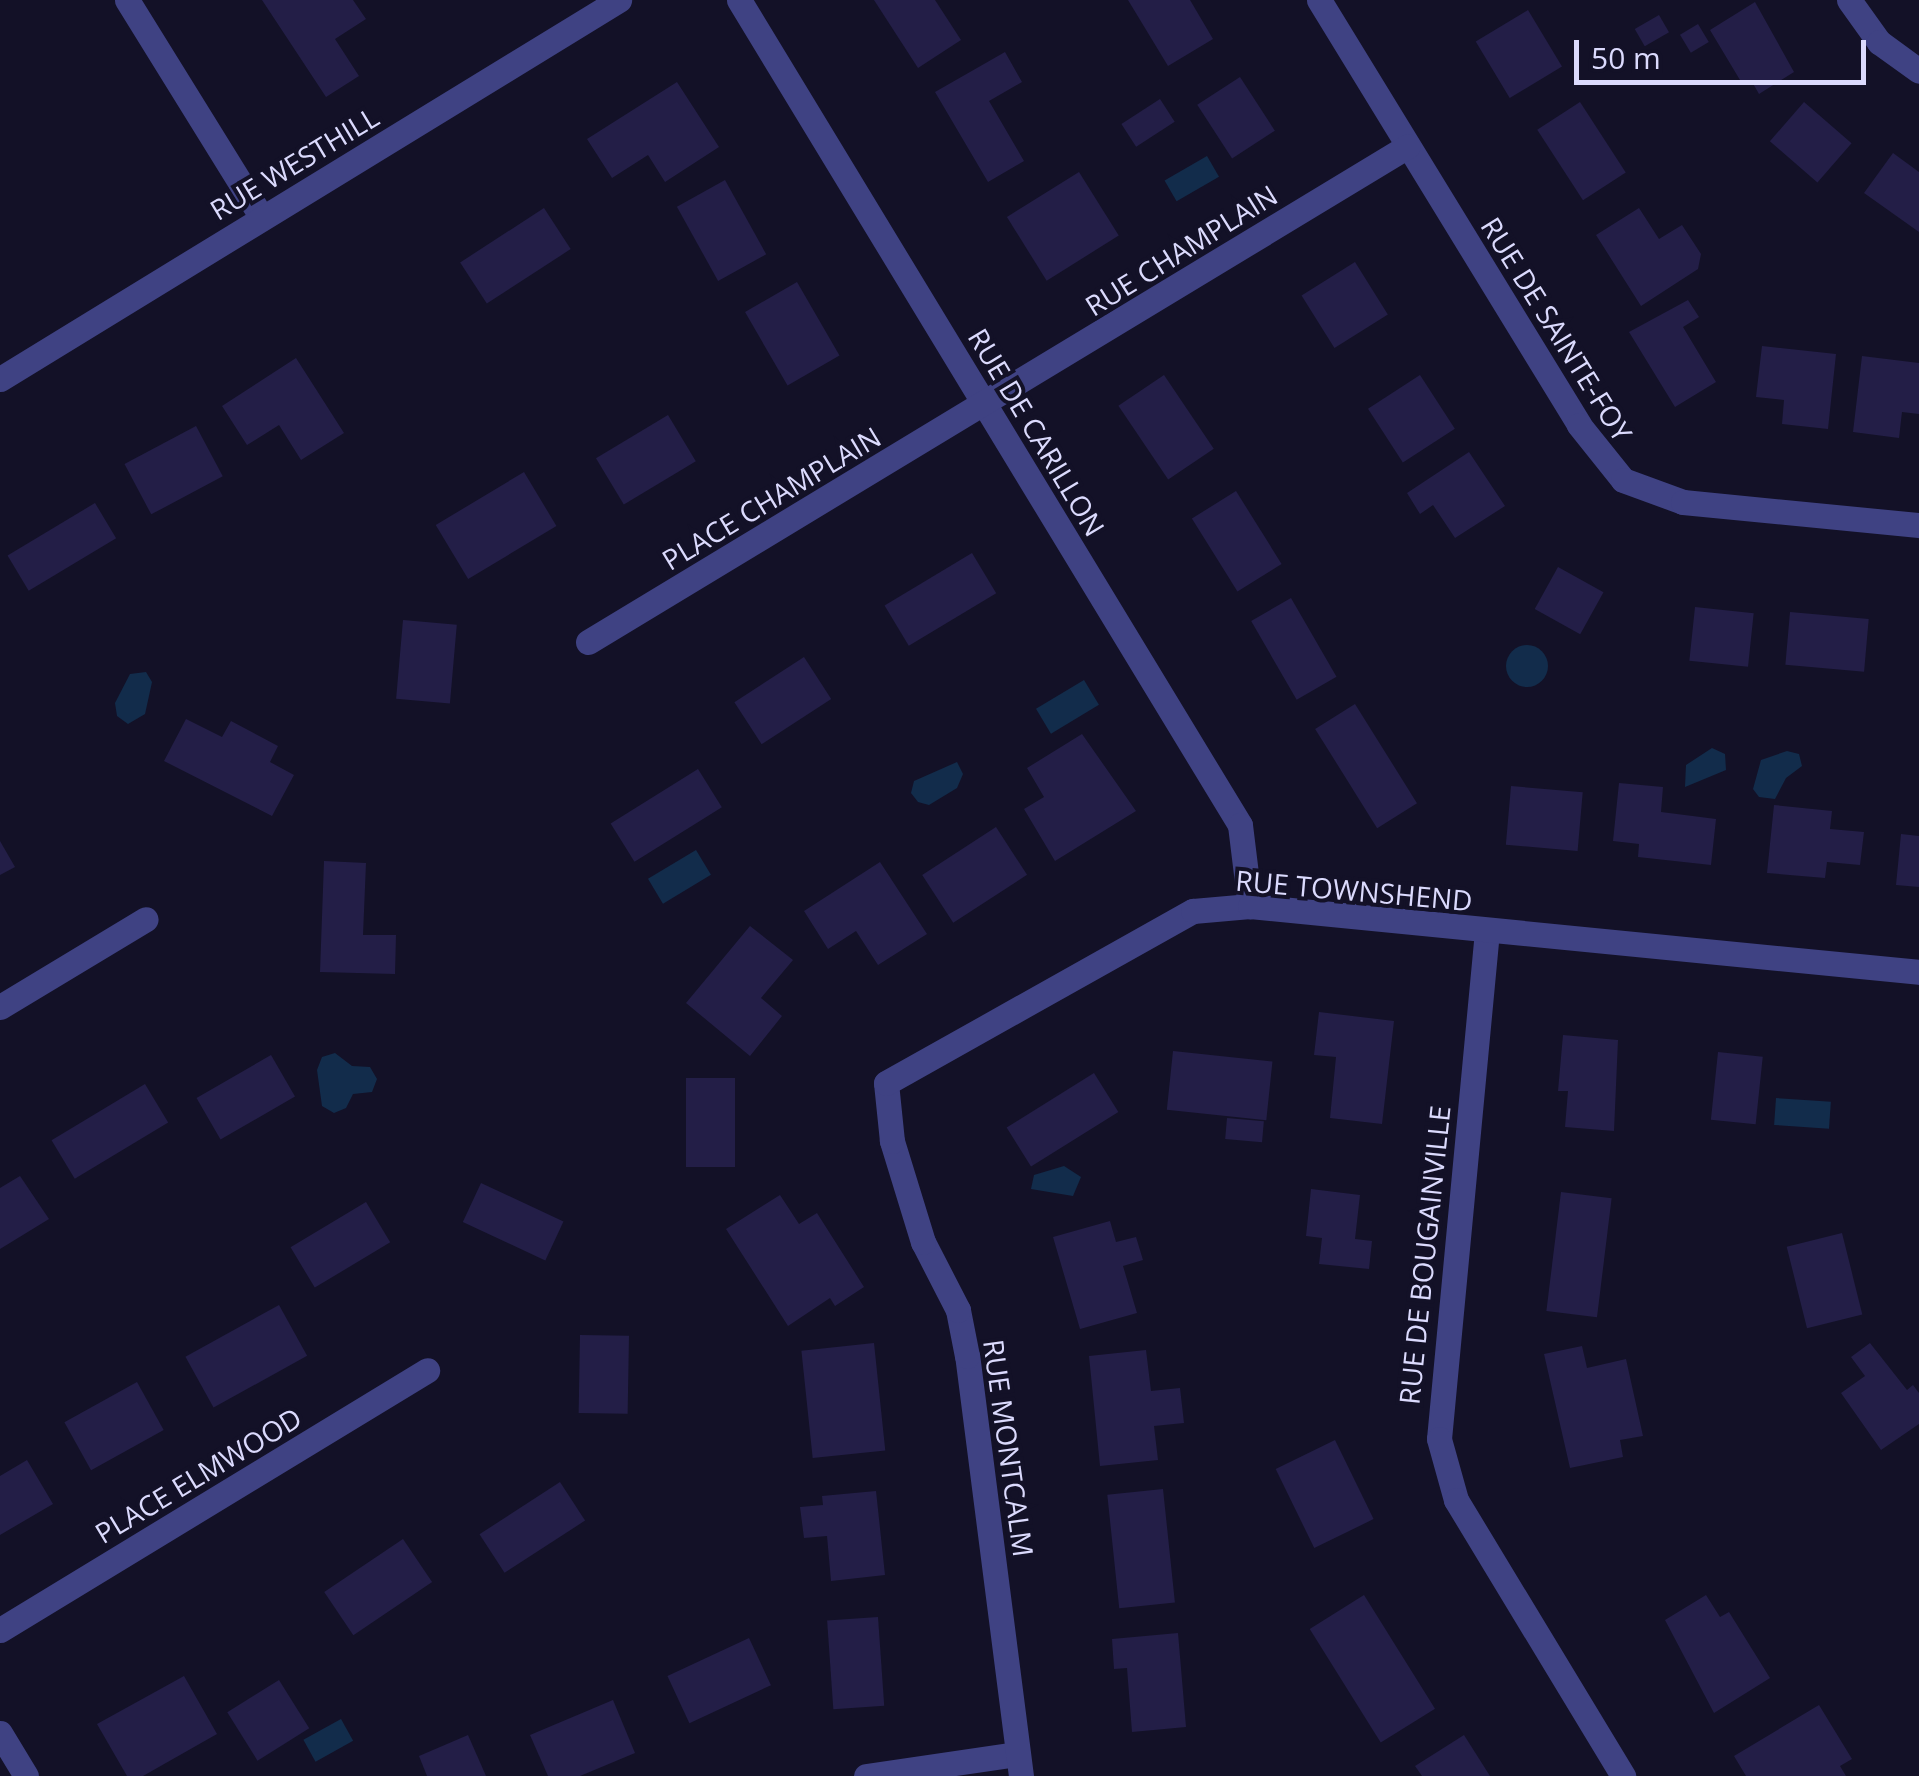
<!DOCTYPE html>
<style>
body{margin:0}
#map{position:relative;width:1919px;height:1776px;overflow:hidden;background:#131127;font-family:"Open Sans",sans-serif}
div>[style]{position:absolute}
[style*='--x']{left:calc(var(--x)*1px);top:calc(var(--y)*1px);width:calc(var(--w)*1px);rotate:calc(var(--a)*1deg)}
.water>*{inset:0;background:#122c4b;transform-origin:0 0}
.round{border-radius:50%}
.building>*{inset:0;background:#231e47;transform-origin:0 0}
.minor>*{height:25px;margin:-12.5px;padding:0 12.5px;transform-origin:12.5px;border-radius:12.5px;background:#3f4283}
span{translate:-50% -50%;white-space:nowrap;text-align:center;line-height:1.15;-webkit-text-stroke:8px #131127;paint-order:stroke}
.street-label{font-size:28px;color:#dbdafd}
.scale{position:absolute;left:1574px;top:40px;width:292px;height:45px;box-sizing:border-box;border:5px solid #dbdafd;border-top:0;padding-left:12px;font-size:30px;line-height:35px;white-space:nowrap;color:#dbdafd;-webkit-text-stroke:8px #131127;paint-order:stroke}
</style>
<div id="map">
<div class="water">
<div style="left:1207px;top:156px;width:24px;height:49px;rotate:60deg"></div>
<div class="round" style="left:1506px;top:645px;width:42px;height:42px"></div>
<div style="clip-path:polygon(146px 672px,152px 682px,145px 714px,128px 724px,117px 716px,115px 703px,130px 674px)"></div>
<div style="left:1084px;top:680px;width:29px;height:56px;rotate:59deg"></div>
<div style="clip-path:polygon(1712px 748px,1725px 754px,1726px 770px,1685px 787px,1686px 765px)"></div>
<div style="clip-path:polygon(1787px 751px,1799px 754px,1802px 766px,1786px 778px,1775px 799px,1759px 797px,1753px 789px,1761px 760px)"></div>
<div style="clip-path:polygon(957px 762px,963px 774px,957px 788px,929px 805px,918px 802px,911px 793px,914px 781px)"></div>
<div style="left:696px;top:850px;width:29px;height:56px;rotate:59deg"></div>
<div style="clip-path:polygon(335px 1053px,352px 1066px,370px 1067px,377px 1079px,372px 1092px,353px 1094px,346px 1108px,334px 1113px,322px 1106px,317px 1070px,322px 1057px)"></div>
<div style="left:1776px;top:1098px;width:55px;height:27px;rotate:4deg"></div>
<div style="clip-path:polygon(1064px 1166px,1081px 1177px,1073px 1196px,1031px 1189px,1034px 1175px)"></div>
<div style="left:341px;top:1719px;width:25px;height:43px;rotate:61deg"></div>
</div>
<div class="building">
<div style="clip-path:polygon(262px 0,353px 0,366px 19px,335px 39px,359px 76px,326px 97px)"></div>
<div style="clip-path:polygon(874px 0,935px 0,961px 40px,918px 68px)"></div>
<div style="clip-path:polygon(1128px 0,1190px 0,1213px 39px,1168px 66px)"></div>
<div style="clip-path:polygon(1755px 2px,1794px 72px,1759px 94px,1751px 80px,1743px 85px,1710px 30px)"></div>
<div style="left:1528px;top:10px;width:66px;height:61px;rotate:59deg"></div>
<div style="left:1659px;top:15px;width:20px;height:28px;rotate:60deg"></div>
<div style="left:1698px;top:24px;width:21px;height:21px;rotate:59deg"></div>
<div style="clip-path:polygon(1005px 52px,1022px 82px,989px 101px,1024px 161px,988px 182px,935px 92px)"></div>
<div style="left:1240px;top:77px;width:64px;height:51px;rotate:57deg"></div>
<div style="clip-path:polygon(677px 82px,719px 147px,665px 182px,648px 155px,612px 178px,587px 139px)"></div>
<div style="left:1160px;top:99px;width:27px;height:46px;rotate:57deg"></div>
<div style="left:1580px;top:102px;width:84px;height:51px;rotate:57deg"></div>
<div style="left:1804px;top:102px;width:63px;height:52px;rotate:41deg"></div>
<div style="clip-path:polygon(1893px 153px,1919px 172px,1919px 232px,1864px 193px)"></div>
<div style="left:1079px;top:172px;width:75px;height:85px;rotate:58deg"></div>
<div style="left:725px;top:180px;width:85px;height:55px;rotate:61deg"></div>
<div style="left:544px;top:208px;width:49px;height:100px;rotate:57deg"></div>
<div style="clip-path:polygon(1639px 208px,1659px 239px,1682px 225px,1701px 254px,1698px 269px,1641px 306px,1596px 235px)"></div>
<div style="left:1355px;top:262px;width:62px;height:63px;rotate:58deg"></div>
<div style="left:797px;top:282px;width:85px;height:60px;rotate:60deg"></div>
<div style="clip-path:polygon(1688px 300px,1699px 317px,1683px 327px,1716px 382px,1675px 407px,1629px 332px)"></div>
<div style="clip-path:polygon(1762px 346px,1836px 354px,1828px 429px,1782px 424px,1784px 400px,1756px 397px)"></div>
<div style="clip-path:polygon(1862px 356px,1919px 363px,1919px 414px,1902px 412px,1899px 438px,1853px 432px)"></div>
<div style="clip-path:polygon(296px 358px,344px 433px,301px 460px,279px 425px,247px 445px,222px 406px)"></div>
<div style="left:1164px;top:375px;width:89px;height:55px;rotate:56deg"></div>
<div style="left:1420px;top:375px;width:64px;height:62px;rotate:57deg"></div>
<div style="left:668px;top:415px;width:54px;height:84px;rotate:59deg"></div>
<div style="left:196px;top:426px;width:57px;height:81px;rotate:62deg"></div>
<div style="clip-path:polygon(1469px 452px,1505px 506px,1455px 538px,1433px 505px,1420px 514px,1407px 493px)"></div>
<div style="left:524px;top:472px;width:63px;height:103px;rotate:59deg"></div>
<div style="left:1236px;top:491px;width:86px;height:52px;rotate:58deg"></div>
<div style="left:95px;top:503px;width:41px;height:102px;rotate:59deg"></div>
<div style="left:972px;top:553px;width:47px;height:102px;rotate:59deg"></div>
<div style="left:1558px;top:567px;width:52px;height:48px;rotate:29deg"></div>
<div style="left:1291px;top:598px;width:91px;height:46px;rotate:60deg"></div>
<div style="left:1695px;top:607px;width:59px;height:54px;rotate:6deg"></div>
<div style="left:1790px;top:612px;width:79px;height:53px;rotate:5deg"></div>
<div style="left:403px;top:620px;width:54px;height:79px;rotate:5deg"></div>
<div style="left:804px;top:657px;width:50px;height:83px;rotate:57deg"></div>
<div style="left:1355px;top:704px;width:117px;height:47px;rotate:58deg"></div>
<div style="clip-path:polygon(186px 719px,222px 737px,231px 721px,278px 746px,270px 762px,294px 775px,272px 816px,164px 761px)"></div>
<div style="clip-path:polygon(1082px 734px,1136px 811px,1055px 861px,1024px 809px,1044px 797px,1027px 768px)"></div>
<div style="left:698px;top:769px;width:45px;height:103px;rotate:58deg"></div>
<div style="clip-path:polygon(1619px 783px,1663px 787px,1661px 812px,1716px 819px,1711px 865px,1638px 857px,1639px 844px,1613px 841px)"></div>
<div style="left:1511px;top:786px;width:72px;height:59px;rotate:5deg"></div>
<div style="clip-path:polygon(1774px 805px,1832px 811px,1830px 829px,1864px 832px,1860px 865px,1827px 862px,1825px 878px,1767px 873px)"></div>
<div style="left:996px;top:827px;width:57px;height:88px;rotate:57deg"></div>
<div style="clip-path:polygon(1901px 834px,1919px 836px,1919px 887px,1896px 885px)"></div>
<div style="clip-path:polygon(0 841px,15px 867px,0 875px)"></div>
<div style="clip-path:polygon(324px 861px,366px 863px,363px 935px,396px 935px,395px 974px,320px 972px)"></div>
<div style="clip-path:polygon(880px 862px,927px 934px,878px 965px,856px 931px,828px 949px,804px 911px)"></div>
<div style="clip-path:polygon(750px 926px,793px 960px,761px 998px,782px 1016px,750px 1056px,686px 1003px)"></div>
<div style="clip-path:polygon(1319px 1012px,1394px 1021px,1382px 1124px,1330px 1118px,1336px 1057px,1314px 1055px)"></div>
<div style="clip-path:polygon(1563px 1035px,1618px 1040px,1614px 1131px,1565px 1127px,1568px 1091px,1558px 1091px)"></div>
<div style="left:1173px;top:1051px;width:100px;height:59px;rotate:6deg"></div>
<div style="left:1718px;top:1052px;width:45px;height:68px;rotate:6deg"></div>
<div style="left:271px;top:1055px;width:48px;height:86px;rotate:60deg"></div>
<div style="left:1094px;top:1073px;width:46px;height:103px;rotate:58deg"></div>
<div style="left:686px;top:1078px;width:49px;height:89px"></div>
<div style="left:145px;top:1084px;width:45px;height:109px;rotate:59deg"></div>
<div style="left:1227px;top:1118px;width:37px;height:21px;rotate:5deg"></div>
<div style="clip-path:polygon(20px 1176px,49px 1219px,0 1249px,0 1188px)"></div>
<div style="left:481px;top:1183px;width:91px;height:43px;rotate:25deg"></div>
<div style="clip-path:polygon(1311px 1189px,1360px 1195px,1355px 1239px,1372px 1241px,1369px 1269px,1319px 1264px,1322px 1238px,1306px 1236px)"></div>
<div style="left:1561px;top:1192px;width:51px;height:120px;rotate:7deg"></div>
<div style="clip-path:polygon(780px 1195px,799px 1224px,817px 1213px,864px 1287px,835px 1306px,830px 1298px,788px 1326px,726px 1229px)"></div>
<div style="left:366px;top:1202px;width:47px;height:88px;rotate:59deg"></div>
<div style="clip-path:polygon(1110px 1221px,1116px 1242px,1136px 1237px,1143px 1260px,1123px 1266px,1137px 1313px,1080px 1329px,1053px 1237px)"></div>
<div style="left:1842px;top:1233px;width:84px;height:57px;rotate:76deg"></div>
<div style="left:279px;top:1305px;width:58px;height:107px;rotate:61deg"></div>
<div style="left:580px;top:1335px;width:49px;height:78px;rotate:1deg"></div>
<div style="left:874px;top:1343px;width:108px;height:73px;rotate:84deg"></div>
<div style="clip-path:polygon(1870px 1343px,1907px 1390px,1913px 1385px,1919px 1393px,1919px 1424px,1881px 1450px,1841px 1393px,1865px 1376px,1851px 1357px)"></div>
<div style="clip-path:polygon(1582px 1346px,1587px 1368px,1626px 1359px,1643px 1436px,1620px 1440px,1623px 1457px,1570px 1468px,1544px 1354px)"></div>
<div style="clip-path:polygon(1146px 1350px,1151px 1391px,1180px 1388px,1184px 1423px,1154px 1426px,1158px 1460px,1100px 1466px,1089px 1356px)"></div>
<div style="left:137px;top:1382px;width:55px;height:83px;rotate:61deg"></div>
<div style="left:1335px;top:1440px;width:88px;height:66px;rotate:64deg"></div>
<div style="clip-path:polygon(27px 1460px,53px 1504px,0 1535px,0 1476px)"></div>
<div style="left:560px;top:1482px;width:46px;height:96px;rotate:57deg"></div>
<div style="left:1163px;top:1489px;width:114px;height:56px;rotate:84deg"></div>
<div style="clip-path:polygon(876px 1491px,885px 1575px,831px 1581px,827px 1536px,804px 1538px,800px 1507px,823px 1505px,822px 1496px)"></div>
<div style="left:403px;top:1539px;width:52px;height:95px;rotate:56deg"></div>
<div style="left:1364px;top:1595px;width:134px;height:64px;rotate:58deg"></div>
<div style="clip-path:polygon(1706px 1595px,1720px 1617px,1729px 1612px,1770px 1678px,1714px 1713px,1665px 1620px)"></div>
<div style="left:878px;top:1617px;width:89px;height:51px;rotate:86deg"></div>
<div style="clip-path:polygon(1178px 1633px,1186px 1727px,1132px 1732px,1127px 1668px,1114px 1669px,1112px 1639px)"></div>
<div style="left:749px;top:1638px;width:52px;height:90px;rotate:65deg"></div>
<div style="clip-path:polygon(184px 1676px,217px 1734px,143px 1776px,127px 1776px,97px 1724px)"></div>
<div style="left:279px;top:1680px;width:57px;height:61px;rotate:58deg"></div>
<div style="clip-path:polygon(613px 1700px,635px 1753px,580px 1776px,548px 1776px,530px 1735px)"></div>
<div style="clip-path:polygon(1819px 1705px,1852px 1759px,1840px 1766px,1846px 1776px,1746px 1776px,1734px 1756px)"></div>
<div style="clip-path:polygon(468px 1735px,486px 1776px,427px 1776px,419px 1756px)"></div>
<div style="clip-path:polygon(1464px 1735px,1490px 1776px,1422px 1776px,1415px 1766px)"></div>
</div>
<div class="minor">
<div style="--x:127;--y:0;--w:256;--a:58.2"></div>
<div style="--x:739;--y:0;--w:965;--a:58.73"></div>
<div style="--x:1240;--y:825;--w:82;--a:83"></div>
<div style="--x:1319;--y:0;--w:498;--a:58.5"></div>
<div style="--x:1579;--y:425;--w:70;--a:51.3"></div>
<div style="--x:1623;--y:480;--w:64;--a:20.1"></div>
<div style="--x:1683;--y:502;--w:237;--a:5.6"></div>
<div style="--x:1849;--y:0;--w:52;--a:54.5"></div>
<div style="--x:1879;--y:42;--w:49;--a:35.9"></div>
<div style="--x:0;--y:379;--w:726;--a:-31.48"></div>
<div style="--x:588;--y:642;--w:958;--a:-31.17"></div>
<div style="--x:1487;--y:931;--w:510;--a:95.4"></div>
<div style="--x:1439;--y:1439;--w:63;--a:74.4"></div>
<div style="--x:1456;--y:1500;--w:323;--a:58.8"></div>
<div style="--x:0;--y:1007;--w:170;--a:-31.1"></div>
<div style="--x:0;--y:1630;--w:500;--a:-31.3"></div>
<div style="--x:0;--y:1733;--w:50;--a:58.8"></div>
<div style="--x:866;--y:1776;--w:153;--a:-8.3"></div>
<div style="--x:1021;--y:1776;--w:423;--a:-97.3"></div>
<div style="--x:967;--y:1356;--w:47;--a:-101.1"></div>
<div style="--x:958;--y:1310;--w:76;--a:-117.2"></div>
<div style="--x:923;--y:1242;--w:106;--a:-107.1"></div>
<div style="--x:892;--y:1141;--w:58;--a:-95.9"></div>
<div style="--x:886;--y:1083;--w:352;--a:-29.3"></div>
<div style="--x:1193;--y:911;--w:57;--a:-5"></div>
<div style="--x:1250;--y:906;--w:672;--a:5.63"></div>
</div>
<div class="street-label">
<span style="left:294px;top:163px;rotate:-31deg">RUE WESTHILL</span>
<span style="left:1181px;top:250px;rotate:-32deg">RUE CHAMPLAIN</span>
<span style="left:1557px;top:329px;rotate:58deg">RUE DE SAINTE-FOY</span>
<span style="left:1037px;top:432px;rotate:59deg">RUE DE CARILLON</span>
<span style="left:771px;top:498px;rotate:-31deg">PLACE CHAMPLAIN</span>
<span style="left:1354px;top:890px;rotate:5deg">RUE TOWNSHEND</span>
<span style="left:1424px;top:1255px;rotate:-84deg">RUE DE BOUGAINVILLE</span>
<span style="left:1009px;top:1448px;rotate:82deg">RUE MONTCALM</span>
<span style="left:198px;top:1475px;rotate:-31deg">PLACE ELMWOOD</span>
</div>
<div class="scale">50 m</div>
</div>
